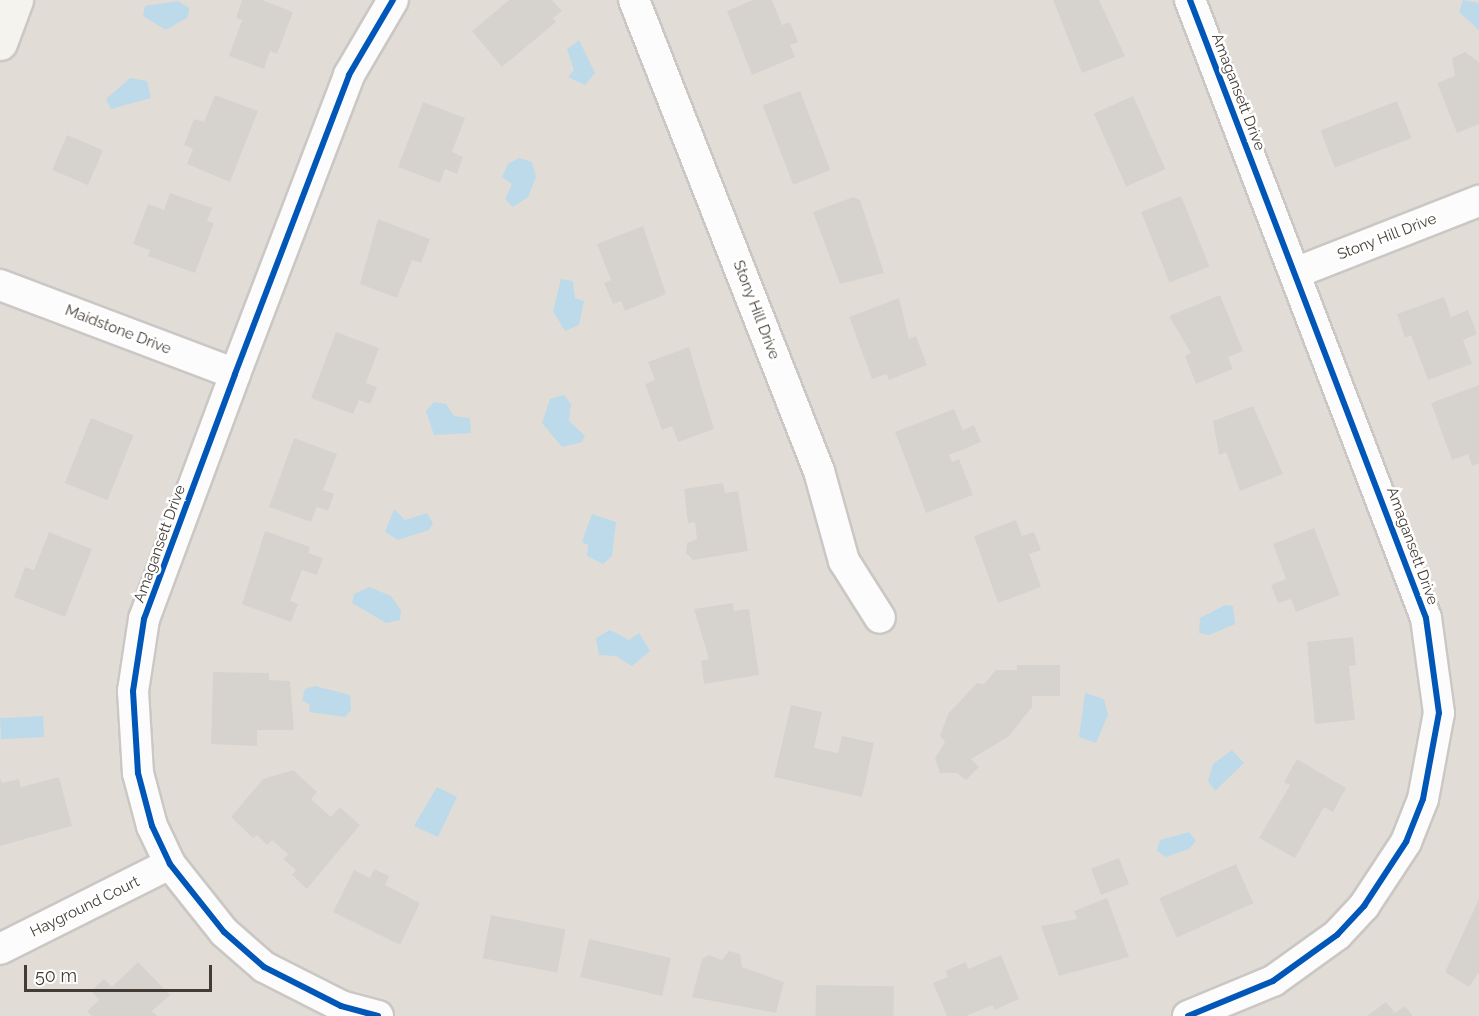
<!DOCTYPE html>
<style>
body{margin:0}
#map{position:relative;width:1479px;height:1016px;overflow:hidden;background:#eeebe8;font-family:Raleway,sans-serif}
div>[style]{position:absolute}
[style*='--x']{left:calc(var(--x)*1px);top:calc(var(--y)*1px);width:calc(var(--w)*1px);rotate:calc(var(--a)*1deg)}
.residential>*{inset:0;background:#e1ddd6;transform-origin:0 0}
.water>*{inset:0;background:#bcdae9;transform-origin:0 0}
.building>*{inset:0;background:#d6d3cf;transform-origin:0 0}
.roads{filter:drop-shadow(2px 0 #cac7c4) drop-shadow(-2px 0 #cac7c4) drop-shadow(0 2px #cac7c4) drop-shadow(0 -2px #cac7c4)}
.street>*{height:30px;margin:-15px;padding:0 15px;transform-origin:15px;border-radius:15px;background:#fcfcfc}
.secondary>*{height:33px;margin:-16.5px;padding:0 16.5px;transform-origin:16.5px;border-radius:16.5px;background:#f5f3ee}
.cycleway>*{height:6px;margin:-3px;padding:0 3px;transform-origin:3px;border-radius:3px;background:#0057b8}
span{translate:-50% -50%;white-space:nowrap;text-align:center;line-height:1.15;-webkit-text-stroke:5px #fff;paint-order:stroke}
.street-label{font-size:15px;color:#433c35}
.scale{position:absolute;left:24px;top:965px;width:188px;height:27px;box-sizing:border-box;border:3px solid #433c35;border-top:0;padding-left:8px;font-size:18px;line-height:21px;white-space:nowrap;color:#433c35;-webkit-text-stroke:4px #fff;paint-order:stroke}
</style>
<div id="map">
<div class="residential">
<div style="left:0;top:0;width:1479px;height:1016px"></div>
</div>
<div class="water">
<div style="clip-path:polygon(1463px 0,1479px 3px,1479px 30px,1459px 12px)"></div>
<div style="clip-path:polygon(178px 1px,189px 8px,188px 17px,166px 30px,143px 16px,145px 6px)"></div>
<div style="clip-path:polygon(579px 40px,595px 73px,585px 85px,568px 77px,574px 70px,567px 49px)"></div>
<div style="clip-path:polygon(130px 78px,147px 81px,151px 98px,111px 109px,106px 99px)"></div>
<div style="clip-path:polygon(519px 158px,532px 162px,536px 177px,528px 197px,513px 207px,505px 199px,512px 184px,502px 177px,508px 164px)"></div>
<div style="clip-path:polygon(561px 279px,573px 281px,575px 298px,584px 301px,579px 325px,565px 331px,553px 311px)"></div>
<div style="clip-path:polygon(564px 395px,571px 404px,569px 421px,585px 436px,582px 442px,562px 447px,542px 423px,550px 399px)"></div>
<div style="clip-path:polygon(434px 402px,446px 404px,454px 416px,470px 418px,471px 433px,434px 435px,426px 411px)"></div>
<div style="clip-path:polygon(394px 509px,405px 520px,427px 513px,433px 523px,429px 530px,398px 540px,385px 532px)"></div>
<div style="clip-path:polygon(592px 514px,616px 522px,612px 556px,603px 564px,587px 556px,588px 545px,582px 542px)"></div>
<div style="clip-path:polygon(369px 587px,391px 596px,401px 610px,400px 620px,386px 623px,352px 603px,354px 594px)"></div>
<div style="clip-path:polygon(1225px 605px,1233px 606px,1235px 624px,1209px 635px,1199px 633px,1200px 618px)"></div>
<div style="clip-path:polygon(610px 630px,629px 640px,639px 633px,650px 651px,632px 666px,616px 656px,599px 655px,596px 638px)"></div>
<div style="clip-path:polygon(315px 686px,350px 695px,351px 710px,345px 717px,309px 712px,310px 705px,302px 700px,305px 689px)"></div>
<div style="clip-path:polygon(1085px 693px,1104px 699px,1108px 715px,1096px 743px,1079px 737px)"></div>
<div style="left:43px;top:716px;width:21px;height:43px;rotate:87deg"></div>
<div style="clip-path:polygon(1232px 750px,1244px 763px,1215px 791px,1208px 781px,1213px 764px)"></div>
<div style="clip-path:polygon(437px 787px,457px 797px,438px 837px,414px 826px)"></div>
<div style="clip-path:polygon(1189px 832px,1196px 841px,1189px 849px,1165px 857px,1157px 851px,1160px 840px)"></div>
</div>
<div class="building">
<div style="clip-path:polygon(242px 0,262px 0,293px 12px,277px 54px,270px 51px,264px 69px,229px 56px,242px 20px,236px 18px)"></div>
<div style="clip-path:polygon(509px 0,552px 0,562px 11px,553px 18px,556px 22px,502px 67px,472px 31px)"></div>
<div style="clip-path:polygon(753px 0,772px 0,782px 25px,790px 22px,798px 42px,790px 45px,795px 57px,752px 75px,727px 11px)"></div>
<div style="clip-path:polygon(1053px 0,1099px 0,1125px 56px,1082px 73px)"></div>
<div style="clip-path:polygon(1465px 52px,1479px 62px,1479px 124px,1457px 133px,1437px 83px,1455px 76px,1452px 58px)"></div>
<div style="left:800px;top:91px;width:85px;height:40px;rotate:69deg"></div>
<div style="clip-path:polygon(215px 95px,258px 111px,230px 182px,187px 164px,193px 149px,184px 145px,194px 119px,204px 122px)"></div>
<div style="left:1133px;top:96px;width:80px;height:43px;rotate:66deg"></div>
<div style="left:1397px;top:101px;width:40px;height:82px;rotate:69deg"></div>
<div style="clip-path:polygon(423px 102px,465px 118px,452px 152px,463px 157px,457px 174px,445px 169px,440px 183px,398px 167px)"></div>
<div style="left:67px;top:135px;width:39px;height:38px;rotate:23deg"></div>
<div style="clip-path:polygon(170px 193px,212px 208px,207px 221px,214px 223px,195px 273px,148px 256px,150px 250px,133px 244px,148px 204px,164px 210px)"></div>
<div style="left:1181px;top:196px;width:76px;height:43px;rotate:68deg"></div>
<div style="clip-path:polygon(853px 197px,860px 200px,884px 273px,840px 284px,813px 212px)"></div>
<div style="clip-path:polygon(378px 219px,430px 239px,421px 263px,412px 260px,397px 298px,360px 284px)"></div>
<div style="clip-path:polygon(643px 226px,666px 294px,625px 311px,621px 301px,613px 304px,604px 283px,611px 280px,597px 244px)"></div>
<div style="clip-path:polygon(1220px 295px,1243px 351px,1228px 357px,1233px 369px,1196px 384px,1185px 356px,1191px 353px,1169px 316px)"></div>
<div style="clip-path:polygon(1444px 297px,1451px 317px,1468px 310px,1477px 334px,1463px 340px,1472px 364px,1428px 380px,1411px 335px,1405px 338px,1397px 314px)"></div>
<div style="clip-path:polygon(899px 298px,909px 339px,916px 336px,927px 365px,889px 380px,886px 374px,872px 379px,849px 317px)"></div>
<div style="clip-path:polygon(336px 332px,379px 348px,366px 383px,377px 387px,370px 404px,359px 400px,353px 414px,311px 398px)"></div>
<div style="clip-path:polygon(689px 347px,714px 429px,678px 442px,672px 426px,662px 430px,645px 384px,655px 380px,648px 362px)"></div>
<div style="clip-path:polygon(1479px 385px,1479px 463px,1472px 466px,1468px 454px,1452px 460px,1431px 403px)"></div>
<div style="clip-path:polygon(1253px 406px,1283px 474px,1240px 491px,1226px 452px,1219px 455px,1213px 421px)"></div>
<div style="clip-path:polygon(954px 409px,963px 430px,974px 425px,981px 442px,949px 455px,952px 462px,959px 459px,973px 495px,926px 513px,895px 432px)"></div>
<div style="left:91px;top:418px;width:46px;height:70px;rotate:22deg"></div>
<div style="clip-path:polygon(294px 438px,337px 454px,323px 490px,334px 494px,328px 511px,317px 507px,311px 522px,269px 507px)"></div>
<div style="clip-path:polygon(723px 483px,725px 493px,738px 491px,748px 551px,693px 560px,686px 553px,687px 543px,697px 539px,695px 522px,688px 523px,684px 489px)"></div>
<div style="clip-path:polygon(1016px 520px,1022px 536px,1034px 532px,1041px 550px,1029px 554px,1041px 587px,998px 603px,974px 536px)"></div>
<div style="clip-path:polygon(1314px 528px,1340px 595px,1296px 612px,1291px 599px,1278px 603px,1271px 585px,1286px 579px,1273px 544px)"></div>
<div style="clip-path:polygon(265px 531px,310px 547px,308px 553px,323px 558px,317px 575px,302px 570px,290px 601px,298px 604px,291px 622px,242px 604px)"></div>
<div style="clip-path:polygon(49px 532px,92px 549px,65px 617px,14px 597px,25px 567px,34px 570px)"></div>
<div style="clip-path:polygon(733px 603px,734px 611px,749px 609px,759px 675px,704px 684px,701px 661px,709px 659px,694px 609px)"></div>
<div style="clip-path:polygon(1353px 637px,1356px 665px,1349px 666px,1355px 720px,1315px 724px,1307px 642px)"></div>
<div style="clip-path:polygon(1017px 665px,1060px 665px,1060px 696px,1032px 696px,1032px 707px,1008px 737px,971px 759px,979px 767px,966px 780px,957px 773px,940px 773px,935px 758px,945px 742px,940px 736px,948px 714px,977px 683px,984px 684px,996px 670px,1017px 670px)"></div>
<div style="clip-path:polygon(213px 672px,269px 673px,269px 680px,290px 681px,294px 730px,257px 730px,257px 746px,211px 744px)"></div>
<div style="clip-path:polygon(791px 705px,822px 712px,814px 748px,838px 753px,842px 736px,874px 743px,862px 797px,774px 777px)"></div>
<div style="clip-path:polygon(1297px 759px,1346px 788px,1333px 812px,1324px 807px,1295px 858px,1259px 838px,1290px 785px,1284px 782px)"></div>
<div style="clip-path:polygon(293px 770px,317px 792px,311px 799px,331px 817px,340px 807px,360px 825px,307px 889px,292px 875px,296px 870px,283px 859px,288px 854px,272px 840px,267px 845px,257px 835px,253px 838px,231px 817px,263px 779px)"></div>
<div style="clip-path:polygon(59px 777px,72px 826px,0 846px,0 778px,2px 783px,19px 779px,21px 787px)"></div>
<div style="left:1119px;top:858px;width:28px;height:30px;rotate:69deg"></div>
<div style="left:1236px;top:864px;width:43px;height:84px;rotate:66deg"></div>
<div style="clip-path:polygon(374px 869px,389px 876px,385px 885px,420px 903px,400px 945px,333px 912px,354px 870px,370px 878px)"></div>
<div style="clip-path:polygon(1107px 898px,1129px 957px,1059px 976px,1041px 926px,1077px 919px,1074px 911px)"></div>
<div style="clip-path:polygon(1479px 899px,1479px 972px,1469px 987px,1445px 972px)"></div>
<div style="left:491px;top:915px;width:76px;height:44px;rotate:11deg"></div>
<div style="left:589px;top:939px;width:84px;height:39px;rotate:13deg"></div>
<div style="clip-path:polygon(729px 951px,740px 954px,742px 967px,784px 982px,776px 1013px,692px 997px,702px 959px,709px 955px,722px 960px)"></div>
<div style="clip-path:polygon(1001px 955px,1019px 999px,994px 1010px,993px 1005px,966px 1016px,947px 1016px,933px 983px,948px 977px,945px 971px,966px 962px,968px 969px)"></div>
<div style="clip-path:polygon(138px 962px,170px 995px,152px 1011px,157px 1016px,92px 1016px,87px 1011px,99px 1000px,91px 991px,104px 979px,112px 987px)"></div>
<div style="left:816px;top:985px;width:78px;height:31px;rotate:1deg"></div>
<div style="clip-path:polygon(1386px 1002px,1395px 1013px,1405px 1006px,1413px 1016px,1367px 1016px)"></div>
</div>
<div class="roads">
<div class="street">
<div style="--x:634;--y:0;--w:506;--a:68.56"></div>
<div style="--x:819;--y:471;--w:93;--a:74.5"></div>
<div style="--x:844;--y:561;--w:67;--a:57.7"></div>
<div style="--x:1295;--y:273;--w:198;--a:-21.4"></div>
<div style="--x:0;--y:285;--w:251;--a:20.7"></div>
<div style="--x:0;--y:949;--w:190;--a:-26.6"></div>
<div style="--x:378;--y:1016;--w:38;--a:-165"></div>
<div style="--x:341;--y:1006;--w:86;--a:-153.1"></div>
<div style="--x:264;--y:967;--w:53;--a:-138.8"></div>
<div style="--x:224;--y:932;--w:87;--a:-128.5"></div>
<div style="--x:170;--y:864;--w:42;--a:-115.3"></div>
<div style="--x:152;--y:826;--w:55;--a:-104.8"></div>
<div style="--x:138;--y:773;--w:82;--a:-93.5"></div>
<div style="--x:133;--y:691;--w:73;--a:-81.3"></div>
<div style="--x:144;--y:619;--w:261;--a:-69.6"></div>
<div style="--x:235;--y:374;--w:320;--a:-69.1"></div>
<div style="--x:349;--y:75;--w:87;--a:-59.6"></div>
<div style="--x:1188;--y:1016;--w:92;--a:-22.4"></div>
<div style="--x:1273;--y:981;--w:79;--a:-35.7"></div>
<div style="--x:1337;--y:935;--w:40;--a:-47"></div>
<div style="--x:1364;--y:906;--w:77;--a:-56.7"></div>
<div style="--x:1406;--y:842;--w:46;--a:-68.4"></div>
<div style="--x:1423;--y:799;--w:87;--a:-79.5"></div>
<div style="--x:1439;--y:713;--w:96;--a:-97.8"></div>
<div style="--x:1426;--y:618;--w:662;--a:-110.9"></div>
</div>
<div class="secondary">
<div style="--x:0;--y:43;--w:46;--a:-69.6"></div>
</div>
</div>
<div class="cycleway">
<div style="--x:378;--y:1016;--w:38;--a:-165"></div>
<div style="--x:341;--y:1006;--w:86;--a:-153.1"></div>
<div style="--x:264;--y:967;--w:53;--a:-138.8"></div>
<div style="--x:224;--y:932;--w:87;--a:-128.5"></div>
<div style="--x:170;--y:864;--w:42;--a:-115.3"></div>
<div style="--x:152;--y:826;--w:55;--a:-104.8"></div>
<div style="--x:138;--y:773;--w:82;--a:-93.5"></div>
<div style="--x:133;--y:691;--w:73;--a:-81.3"></div>
<div style="--x:144;--y:619;--w:261;--a:-69.6"></div>
<div style="--x:235;--y:374;--w:320;--a:-69.1"></div>
<div style="--x:349;--y:75;--w:87;--a:-59.6"></div>
<div style="--x:1188;--y:1016;--w:92;--a:-22.4"></div>
<div style="--x:1273;--y:981;--w:79;--a:-35.7"></div>
<div style="--x:1337;--y:935;--w:40;--a:-47"></div>
<div style="--x:1364;--y:906;--w:77;--a:-56.7"></div>
<div style="--x:1406;--y:842;--w:46;--a:-68.4"></div>
<div style="--x:1423;--y:799;--w:87;--a:-79.5"></div>
<div style="--x:1439;--y:713;--w:96;--a:-97.8"></div>
<div style="--x:1426;--y:618;--w:662;--a:-110.9"></div>
</div>
<div class="street-label">
<span style="left:1238px;top:92px;rotate:69deg">Amagansett Drive</span>
<span style="left:1387px;top:237px;rotate:-21deg">Stony Hill Drive</span>
<span style="left:756px;top:310px;rotate:69deg">Stony Hill Drive</span>
<span style="left:118px;top:330px;rotate:21deg">Maidstone Drive</span>
<span style="left:160px;top:544px;rotate:-70deg">Amagansett Drive</span>
<span style="left:1412px;top:546px;rotate:70deg">Amagansett Drive</span>
<span style="left:85px;top:907px;rotate:-26deg">Hayground Court</span>
</div>
<div class="scale">50 m</div>
</div>
